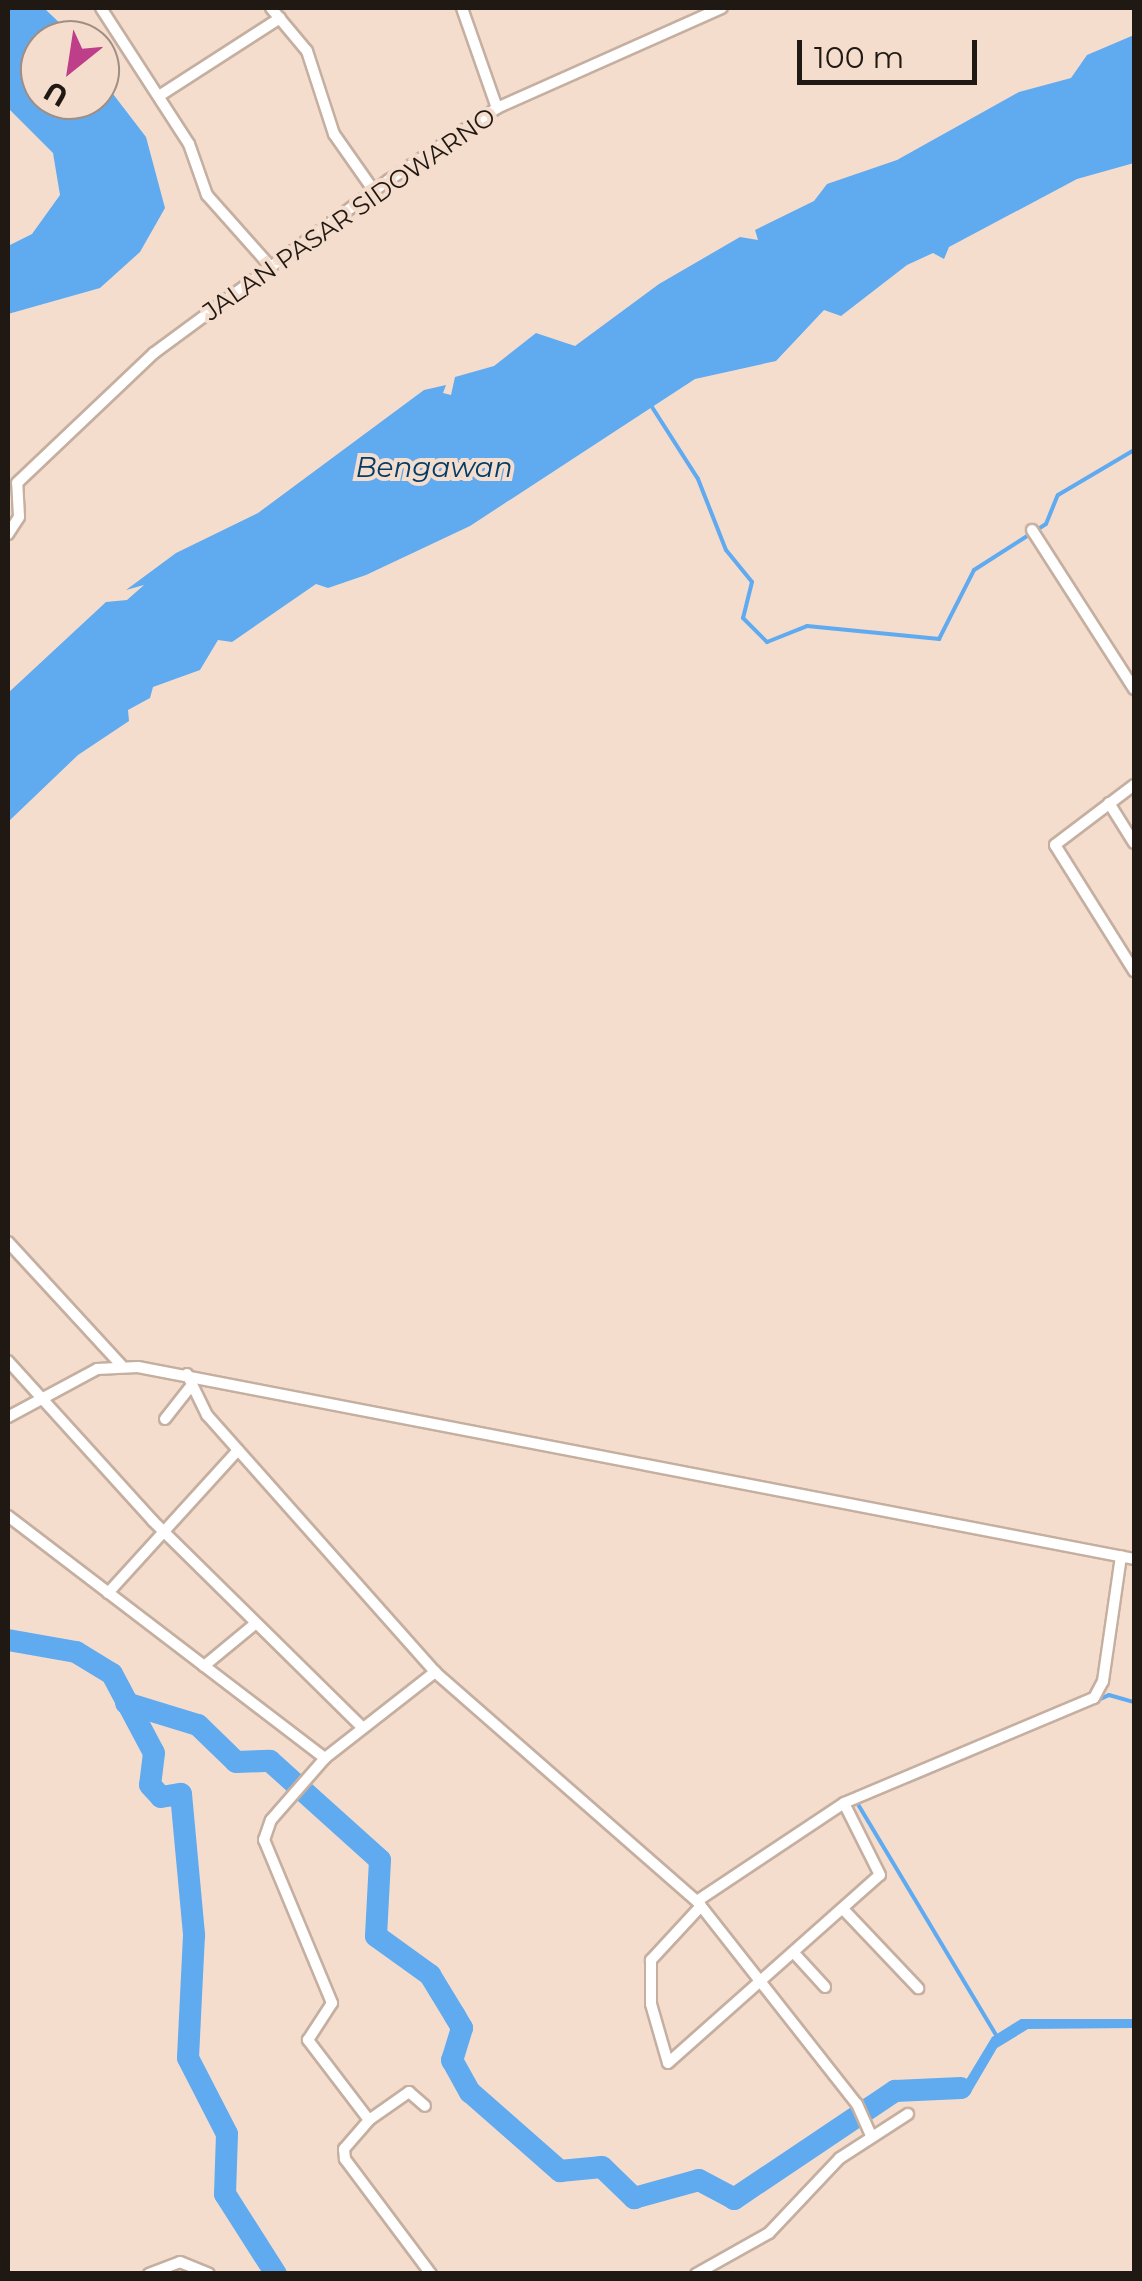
<!DOCTYPE html>
<style>
body{margin:0}
#map{position:relative;width:1142px;height:2281px;overflow:hidden;background:#f5ddce;font-family:Montserrat,sans-serif}
div>[style]{position:absolute}
[style*='--x']{left:calc(var(--x)*1px);top:calc(var(--y)*1px);width:calc(var(--w)*1px);rotate:calc(var(--a)*1deg)}
.water>*{inset:0;background:#60aaf0}
.stream>*{height:4px;margin:-2px;padding:0 2px;transform-origin:2px;border-radius:2px;background:#60aaf0}
.river>*{height:22px;margin:-11px;padding:0 11px;transform-origin:11px;border-radius:11px;background:#60aaf0}
.roads{filter:drop-shadow(2px 0 #c5afa0) drop-shadow(-2px 0 #c5afa0) drop-shadow(0 2px #c5afa0) drop-shadow(0 -2px #c5afa0)}
.street>*{height:10px;margin:-5px;padding:0 5px;transform-origin:5px;border-radius:5px;background:#fff}
span{translate:-50% -50%;white-space:nowrap;text-align:center;line-height:1.15;-webkit-text-stroke:8px #f5ddce;paint-order:stroke}
.street-label{font-size:25px;color:#201812}
.water-label{font-size:28px;color:#023c69;font-style:italic}
.frame{position:absolute;inset:0;border:10px solid #201812;pointer-events:none}
.north{position:absolute;left:20px;top:20px;width:100px;height:100px;box-sizing:border-box;background:#f5ddce;border:2px solid #a08e83;border-radius:50%;rotate:210deg;font-size:28px;font-weight:700;line-height:40px;text-align:center;color:#201812}
.north::after{content:'';display:block;margin:auto;width:35px;height:45px;background:#be3e89;clip-path:polygon(50% 0,100% 100%,50% 72%,0 100%)}
.scale{position:absolute;left:797px;top:40px;width:180px;height:45px;box-sizing:border-box;border:5px solid #201812;border-top:0;padding-left:12px;font-size:30px;line-height:35px;white-space:nowrap;color:#201812;-webkit-text-stroke:8px #f5ddce;paint-order:stroke}
</style>
<div id="map">
<div class="water">
<div style="clip-path:polygon(8px 8px,44px 8px,67px 30px,74px 40px,40px 40px,40px 100px,100px 100px,100px 77px,146px 137px,165px 208px,140px 252px,100px 288px,8px 314px,8px 246px,32px 234px,60px 195px,53px 153px,8px 108px)"></div>
<div style="clip-path:polygon(1134px 35px,1134px 163px,1077px 179px,949px 247px,944px 259px,933px 253px,907px 265px,841px 316px,824px 310px,776px 361px,695px 379px,470px 526px,366px 575px,328px 588px,316px 584px,232px 642px,218px 640px,200px 670px,153px 687px,150px 698px,128px 710px,129px 721px,78px 755px,8px 822px,8px 693px,106px 602px,127px 600px,144px 585px,126px 590px,176px 553px,258px 513px,424px 390px,446px 385px,443px 393px,451px 395px,455px 377px,494px 366px,536px 333px,575px 346px,659px 284px,740px 237px,758px 240px,755px 230px,814px 201px,827px 184px,897px 160px,1019px 92px,1071px 78px,1087px 55px)"></div>
<div style="clip-path:polygon(1021px 2019px,1134px 2019px,1134px 2028px,1028px 2029px,997px 2048px,970px 2094px,931px 2095px,932px 2082px,966px 2080px,992px 2037px)"></div>
</div>
<div class="stream">
<div style="--x:652;--y:407;--w:85;--a:57.4"></div>
<div style="--x:698;--y:479;--w:76;--a:68.5"></div>
<div style="--x:726;--y:550;--w:41;--a:50.9"></div>
<div style="--x:752;--y:582;--w:37;--a:104"></div>
<div style="--x:743;--y:618;--w:34;--a:45"></div>
<div style="--x:767;--y:642;--w:43;--a:-21.8"></div>
<div style="--x:807;--y:626;--w:133;--a:5.6"></div>
<div style="--x:939;--y:639;--w:77;--a:-63.1"></div>
<div style="--x:974;--y:570;--w:85;--a:-32.6"></div>
<div style="--x:1046;--y:524;--w:31;--a:-68"></div>
<div style="--x:1058;--y:495;--w:88;--a:-30.6"></div>
<div style="--x:1096;--y:1701;--w:14;--a:-25"></div>
<div style="--x:1109;--y:1695;--w:26;--a:16"></div>
<div style="--x:908;--y:1782;--w:100;--a:-23"></div>
<div style="--x:856;--y:1801;--w:275;--a:59.1"></div>
</div>
<div class="river">
<div style="--x:8;--y:1640;--w:69;--a:10"></div>
<div style="--x:76;--y:1652;--w:42;--a:31.4"></div>
<div style="--x:112;--y:1674;--w:89;--a:62"></div>
<div style="--x:154;--y:1753;--w:32;--a:97"></div>
<div style="--x:150;--y:1785;--w:16;--a:47"></div>
<div style="--x:161;--y:1797;--w:20;--a:-9"></div>
<div style="--x:181;--y:1794;--w:142;--a:84.7"></div>
<div style="--x:194;--y:1935;--w:123;--a:92.8"></div>
<div style="--x:188;--y:2058;--w:85;--a:62.8"></div>
<div style="--x:227;--y:2134;--w:60;--a:91.9"></div>
<div style="--x:225;--y:2194;--w:95;--a:57.5"></div>
<div style="--x:126;--y:1703;--w:75;--a:17"></div>
<div style="--x:198;--y:1725;--w:53;--a:44.2"></div>
<div style="--x:236;--y:1762;--w:34;--a:-2"></div>
<div style="--x:270;--y:1761;--w:148;--a:42"></div>
<div style="--x:380;--y:1860;--w:76;--a:93"></div>
<div style="--x:376;--y:1936;--w:67;--a:35.8"></div>
<div style="--x:430;--y:1975;--w:48;--a:58.6"></div>
<div style="--x:455;--y:2016;--w:14;--a:60"></div>
<div style="--x:462;--y:2028;--w:34;--a:107"></div>
<div style="--x:452;--y:2060;--w:37;--a:61"></div>
<div style="--x:470;--y:2092;--w:120;--a:41.3"></div>
<div style="--x:560;--y:2171;--w:42;--a:-5.4"></div>
<div style="--x:602;--y:2167;--w:45;--a:44.1"></div>
<div style="--x:634;--y:2198;--w:67;--a:-15.5"></div>
<div style="--x:699;--y:2180;--w:40;--a:28"></div>
<div style="--x:734;--y:2199;--w:194;--a:-33.9"></div>
<div style="--x:895;--y:2091;--w:66;--a:-2.6"></div>
</div>
<div class="roads">
<div class="street">
<div style="--x:101;--y:8;--w:162;--a:57.1"></div>
<div style="--x:189;--y:144;--w:54;--a:70.6"></div>
<div style="--x:207;--y:195;--w:96;--a:48.4"></div>
<div style="--x:271;--y:8;--w:56;--a:50.1"></div>
<div style="--x:307;--y:51;--w:87;--a:72"></div>
<div style="--x:334;--y:134;--w:70;--a:54.9"></div>
<div style="--x:462;--y:8;--w:106;--a:70.7"></div>
<div style="--x:159;--y:96;--w:144;--a:-32.8"></div>
<div style="--x:17;--y:483;--w:189;--a:-43.5"></div>
<div style="--x:154;--y:353;--w:292;--a:-36.4"></div>
<div style="--x:389;--y:180;--w:130;--a:-33.7"></div>
<div style="--x:497;--y:108;--w:246;--a:-24"></div>
<div style="--x:1032;--y:530;--w:189;--a:57.3"></div>
<div style="--x:8;--y:534;--w:20;--a:-57"></div>
<div style="--x:19;--y:517;--w:34;--a:-93"></div>
<div style="--x:1134;--y:785;--w:99;--a:142.8"></div>
<div style="--x:1055;--y:845;--w:149;--a:57.9"></div>
<div style="--x:1109;--y:803;--w:47;--a:58"></div>
<div style="--x:8;--y:1242;--w:167;--a:47.4"></div>
<div style="--x:8;--y:1361;--w:216;--a:47.8"></div>
<div style="--x:153;--y:1521;--w:291;--a:44.6"></div>
<div style="--x:187;--y:1374;--w:46;--a:64"></div>
<div style="--x:207;--y:1415;--w:344;--a:48.4"></div>
<div style="--x:435;--y:1672;--w:348;--a:41.2"></div>
<div style="--x:697;--y:1901;--w:258;--a:51.8"></div>
<div style="--x:857;--y:2104;--w:36;--a:66"></div>
<div style="--x:8;--y:1417;--w:101;--a:-28.3"></div>
<div style="--x:97;--y:1369;--w:41;--a:-2.8"></div>
<div style="--x:138;--y:1367;--w:1014;--a:10.91"></div>
<div style="--x:165;--y:1419;--w:42;--a:-51.8"></div>
<div style="--x:8;--y:1516;--w:399;--a:37.4"></div>
<div style="--x:108;--y:1593;--w:193;--a:-47.7"></div>
<div style="--x:204;--y:1666;--w:67;--a:-39.6"></div>
<div style="--x:697;--y:1901;--w:177;--a:-33.7"></div>
<div style="--x:844;--y:1803;--w:271;--a:-22.8"></div>
<div style="--x:1094;--y:1698;--w:19;--a:-62"></div>
<div style="--x:1103;--y:1681;--w:126;--a:-81.8"></div>
<div style="--x:701;--y:1906;--w:74;--a:132.8"></div>
<div style="--x:651;--y:1960;--w:44;--a:90"></div>
<div style="--x:651;--y:2004;--w:61;--a:73.9"></div>
<div style="--x:668;--y:2063;--w:283;--a:-41.6"></div>
<div style="--x:880;--y:1875;--w:80;--a:-116.6"></div>
<div style="--x:844;--y:1910;--w:108;--a:46.5"></div>
<div style="--x:794;--y:1953;--w:46;--a:47.6"></div>
<div style="--x:369;--y:2120;--w:49;--a:-35"></div>
<div style="--x:409;--y:2092;--w:21;--a:41"></div>
<div style="--x:149;--y:2274;--w:33;--a:-21"></div>
<div style="--x:180;--y:2262;--w:31;--a:22"></div>
<div style="--x:431;--y:2274;--w:144;--a:-126.8"></div>
<div style="--x:345;--y:2159;--w:10;--a:-96"></div>
<div style="--x:344;--y:2149;--w:38;--a:-49"></div>
<div style="--x:369;--y:2120;--w:101;--a:-127.3"></div>
<div style="--x:308;--y:2040;--w:44;--a:-57"></div>
<div style="--x:332;--y:2003;--w:177;--a:-112.6"></div>
<div style="--x:264;--y:1840;--w:21;--a:-71"></div>
<div style="--x:271;--y:1820;--w:82;--a:-48.9"></div>
<div style="--x:325;--y:1758;--w:140;--a:-38"></div>
<div style="--x:696;--y:2274;--w:84;--a:-29.3"></div>
<div style="--x:769;--y:2233;--w:103;--a:-46.6"></div>
<div style="--x:840;--y:2158;--w:81;--a:-32.9"></div>
</div>
</div>
<div class="street-label">
<span style="left:349px;top:214px;rotate:-35deg">JALAN PASAR SIDOWARNO</span>
</div>
<div class="water-label">
<span style="left:434px;top:467px">Bengawan</span>
</div>
<div class="frame"></div>
<div class="north">U</div>
<div class="scale">100 m</div>
</div>
